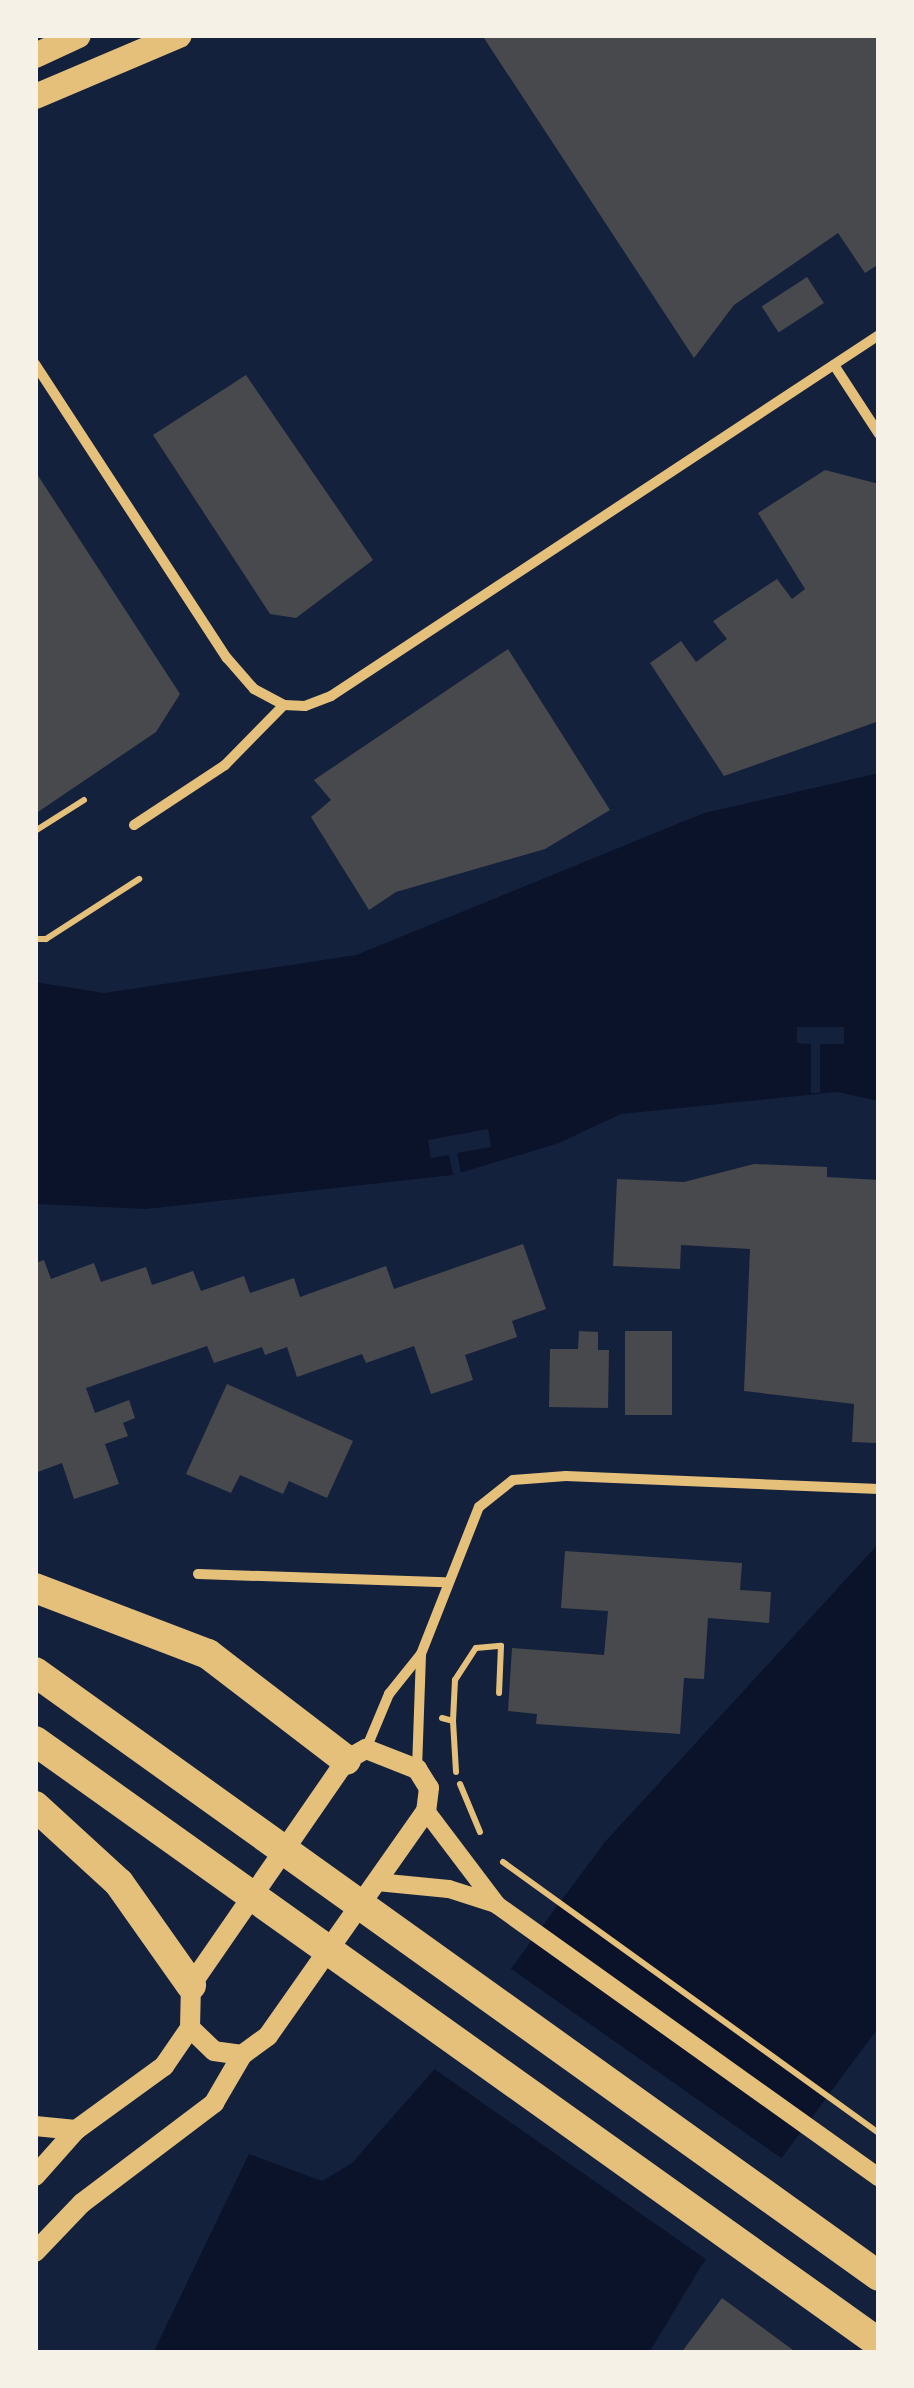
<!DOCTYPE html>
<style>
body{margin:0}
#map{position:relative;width:914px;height:2388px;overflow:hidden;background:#14213d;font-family:Figtree,sans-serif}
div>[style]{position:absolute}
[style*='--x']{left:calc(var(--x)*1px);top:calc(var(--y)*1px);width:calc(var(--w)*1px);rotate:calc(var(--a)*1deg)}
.water>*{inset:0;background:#0b132b}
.pier>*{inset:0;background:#14213d;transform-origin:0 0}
.building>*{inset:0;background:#48494c;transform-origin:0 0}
.path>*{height:6px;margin:-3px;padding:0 3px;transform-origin:3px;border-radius:3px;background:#e5c07b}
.minor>*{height:10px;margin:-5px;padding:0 5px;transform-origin:5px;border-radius:5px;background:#e5c07b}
.tertiary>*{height:18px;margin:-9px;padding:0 9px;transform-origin:9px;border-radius:9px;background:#e5c07b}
.secondary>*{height:20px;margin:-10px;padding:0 10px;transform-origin:10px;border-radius:10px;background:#e5c07b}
.primary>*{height:25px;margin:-12.5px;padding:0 12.5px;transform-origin:12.5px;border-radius:12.5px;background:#e5c07b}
.motorway>*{height:30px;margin:-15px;padding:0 15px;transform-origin:15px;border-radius:15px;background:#e5c07b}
span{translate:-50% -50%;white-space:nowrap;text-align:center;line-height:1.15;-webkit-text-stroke:10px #f6f1e7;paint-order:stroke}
.frame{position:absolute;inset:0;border:38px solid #f6f1e7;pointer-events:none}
</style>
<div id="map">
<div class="water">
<div style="clip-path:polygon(879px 773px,879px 1101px,837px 1092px,621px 1114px,559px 1143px,453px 1175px,146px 1209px,35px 1204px,35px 982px,104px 993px,356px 955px,704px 813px)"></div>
<div style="clip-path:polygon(879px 1543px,879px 2027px,700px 2268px,649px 2353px,153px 2353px,249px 2154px,322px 2181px,352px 2163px,446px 2056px,604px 1843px)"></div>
</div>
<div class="pier">
<div style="clip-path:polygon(797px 1027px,844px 1027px,844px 1044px,820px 1044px,820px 1093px,811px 1093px,811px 1044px,797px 1043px)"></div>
<div style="clip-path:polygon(488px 1129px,491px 1147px,457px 1153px,461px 1174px,453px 1175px,449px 1155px,431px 1158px,428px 1140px)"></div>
<div style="left:507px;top:1966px;width:342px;height:126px;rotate:35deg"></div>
</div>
<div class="building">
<div style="clip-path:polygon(482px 35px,879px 35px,879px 264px,865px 273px,838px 233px,734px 305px,694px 358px)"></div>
<div style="left:807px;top:277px;width:31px;height:54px;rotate:57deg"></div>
<div style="clip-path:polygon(246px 375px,373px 560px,296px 618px,270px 614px,153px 435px)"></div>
<div style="clip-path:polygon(825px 470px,879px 484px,879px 721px,724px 776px,650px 663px,681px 641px,696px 662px,727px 639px,713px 621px,777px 579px,792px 599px,805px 589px,758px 513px)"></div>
<div style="clip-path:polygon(35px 471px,180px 694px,156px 732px,35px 814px)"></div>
<div style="clip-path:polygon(508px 649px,610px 810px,545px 849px,396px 892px,369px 910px,311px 817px,331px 800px,314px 780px)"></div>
<div style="clip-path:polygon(754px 1164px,827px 1167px,827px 1177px,879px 1180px,876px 1443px,852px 1442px,854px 1404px,744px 1391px,750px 1249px,681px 1245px,680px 1269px,613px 1266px,617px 1179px,684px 1182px)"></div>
<div style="clip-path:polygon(523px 1244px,546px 1309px,512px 1321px,517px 1337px,465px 1355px,473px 1380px,431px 1394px,414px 1346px,366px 1363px,362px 1354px,297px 1377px,287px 1347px,265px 1355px,262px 1347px,214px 1363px,207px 1346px,86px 1388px,95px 1413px,129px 1400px,135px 1418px,123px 1423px,128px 1436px,105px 1444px,119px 1484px,74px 1499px,62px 1463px,35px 1473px,35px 1263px,44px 1260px,51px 1279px,94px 1263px,101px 1282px,146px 1267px,152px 1285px,193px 1271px,201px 1291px,244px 1276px,250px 1293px,294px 1278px,300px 1297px,386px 1266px,394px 1289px)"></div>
<div style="clip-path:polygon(579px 1331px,598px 1332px,598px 1350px,609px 1350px,608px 1408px,549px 1407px,550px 1349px,578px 1349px)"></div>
<div style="left:625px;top:1331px;width:47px;height:84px"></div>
<div style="clip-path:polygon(227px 1384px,353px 1441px,327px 1498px,289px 1481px,283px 1494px,240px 1475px,231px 1493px,186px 1474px)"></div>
<div style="clip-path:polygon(565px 1551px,742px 1563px,740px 1590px,771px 1592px,769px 1623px,708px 1618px,704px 1679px,684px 1678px,680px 1734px,536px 1724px,537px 1714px,508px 1711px,512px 1648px,604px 1655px,608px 1611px,561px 1608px)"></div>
<div style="clip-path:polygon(722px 2298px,797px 2353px,681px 2353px)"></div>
</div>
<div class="path">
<div style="--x:35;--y:831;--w:58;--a:-32.3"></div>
<div style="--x:35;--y:939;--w:11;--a:0"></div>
<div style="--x:46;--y:939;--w:111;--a:-32.8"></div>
<div style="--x:442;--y:1718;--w:11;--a:15"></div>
<div style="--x:453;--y:1721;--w:51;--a:86.6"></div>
<div style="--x:453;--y:1721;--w:41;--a:-87.2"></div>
<div style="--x:455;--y:1680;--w:38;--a:-57"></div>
<div style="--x:476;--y:1648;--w:25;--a:-5"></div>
<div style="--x:501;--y:1646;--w:47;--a:92.4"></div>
<div style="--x:460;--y:1784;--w:52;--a:67.4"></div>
<div style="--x:503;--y:1862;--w:463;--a:35.8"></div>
</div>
<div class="minor">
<div style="--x:35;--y:364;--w:351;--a:56.9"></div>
<div style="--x:227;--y:658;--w:41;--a:48.9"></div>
<div style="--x:254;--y:689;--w:34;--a:28"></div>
<div style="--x:284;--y:705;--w:21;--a:3"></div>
<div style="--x:305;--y:706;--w:28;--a:-21"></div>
<div style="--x:331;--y:696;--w:656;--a:-33.38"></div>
<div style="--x:834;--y:365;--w:82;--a:56.9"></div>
<div style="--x:134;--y:825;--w:109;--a:-33.4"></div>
<div style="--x:225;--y:765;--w:84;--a:-45.5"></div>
<div style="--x:198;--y:1574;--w:247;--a:1.9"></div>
<div style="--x:366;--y:1749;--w:60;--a:-67.3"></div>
<div style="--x:389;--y:1694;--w:51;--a:-51.3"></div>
<div style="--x:421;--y:1654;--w:158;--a:-68.5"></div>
<div style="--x:479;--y:1507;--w:43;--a:-38.5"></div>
<div style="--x:513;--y:1480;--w:53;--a:-4.3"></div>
<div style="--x:566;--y:1476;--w:313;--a:2.4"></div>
<div style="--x:417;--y:1769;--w:114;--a:-88"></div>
</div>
<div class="tertiary">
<div style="--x:426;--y:1811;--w:118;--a:52.9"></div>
<div style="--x:497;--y:1905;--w:469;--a:35.5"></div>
<div style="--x:377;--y:1882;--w:72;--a:5.6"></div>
<div style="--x:449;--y:1889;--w:49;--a:17.7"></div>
</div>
<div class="secondary">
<div style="--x:366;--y:1749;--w:55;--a:21.4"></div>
<div style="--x:417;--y:1769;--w:22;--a:58"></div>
<div style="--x:429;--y:1788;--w:23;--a:97"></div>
<div style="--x:426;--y:1811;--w:275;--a:125.1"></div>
<div style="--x:268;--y:2036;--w:32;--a:144"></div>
<div style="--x:242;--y:2055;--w:28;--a:-172"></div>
<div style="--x:214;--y:2051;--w:33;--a:-136"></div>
<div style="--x:190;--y:2028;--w:43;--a:-88.7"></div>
<div style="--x:191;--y:1985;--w:273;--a:-55.4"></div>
<div style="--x:346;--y:1760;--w:23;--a:-29"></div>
<div style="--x:35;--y:2126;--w:41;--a:5.6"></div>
<div style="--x:35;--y:2176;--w:62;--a:-48.3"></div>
<div style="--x:76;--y:2130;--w:109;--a:-36"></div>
<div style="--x:164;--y:2066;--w:46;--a:-55.6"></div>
<div style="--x:35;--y:2252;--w:68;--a:-46.2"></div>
<div style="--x:82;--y:2203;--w:166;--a:-37.1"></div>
<div style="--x:214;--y:2103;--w:56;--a:-59.7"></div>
</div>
<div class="primary">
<div style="--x:35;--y:55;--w:47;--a:-24.9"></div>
<div style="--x:35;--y:96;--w:156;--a:-23"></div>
</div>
<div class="motorway">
<div style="--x:35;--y:1588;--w:185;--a:20.9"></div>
<div style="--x:208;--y:1654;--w:174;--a:37.5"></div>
<div style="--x:35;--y:1672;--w:1038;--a:35.59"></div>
<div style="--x:35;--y:1741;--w:1037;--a:35.5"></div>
<div style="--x:35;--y:1806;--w:114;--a:42.5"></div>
<div style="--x:119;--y:1883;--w:125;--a:54.8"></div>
</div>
<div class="frame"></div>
</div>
